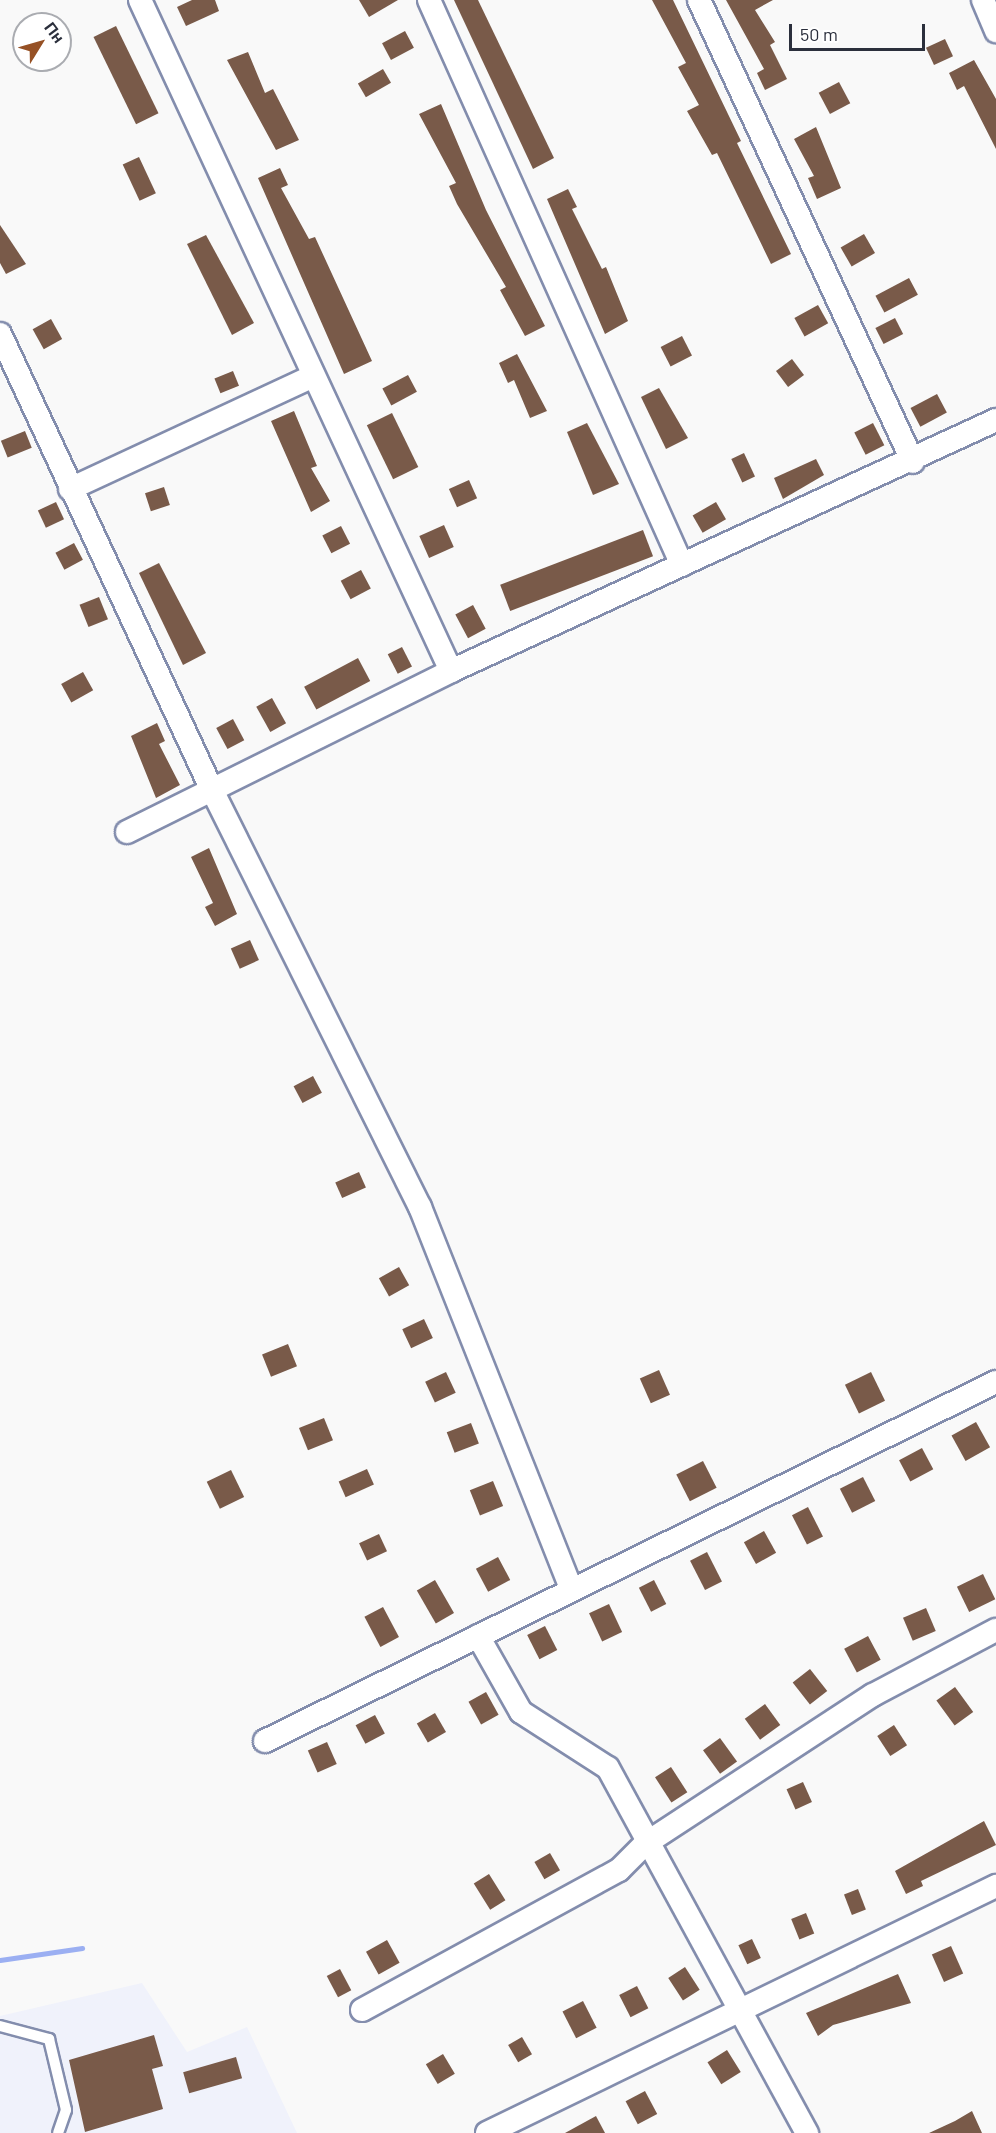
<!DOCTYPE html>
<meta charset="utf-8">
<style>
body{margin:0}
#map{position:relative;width:996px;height:2133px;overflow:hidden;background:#f9f9f9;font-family:Barlow,sans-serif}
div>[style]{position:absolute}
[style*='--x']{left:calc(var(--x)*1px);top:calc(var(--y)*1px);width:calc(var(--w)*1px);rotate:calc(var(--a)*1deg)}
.built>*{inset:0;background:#f0f2fb}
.stream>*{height:5px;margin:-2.5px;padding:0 2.5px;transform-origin:2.5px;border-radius:2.5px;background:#9baff2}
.building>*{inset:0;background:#795a49;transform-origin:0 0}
.roads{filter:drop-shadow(2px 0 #838dad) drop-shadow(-2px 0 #838dad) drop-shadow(0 2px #838dad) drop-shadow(0 -2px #838dad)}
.service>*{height:10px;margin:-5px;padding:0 5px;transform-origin:5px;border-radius:5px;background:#fff}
.minor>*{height:22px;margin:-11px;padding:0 11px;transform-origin:11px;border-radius:11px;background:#fff}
span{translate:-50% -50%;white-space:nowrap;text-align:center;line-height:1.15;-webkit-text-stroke:6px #fff;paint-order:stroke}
.north{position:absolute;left:12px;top:12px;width:60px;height:60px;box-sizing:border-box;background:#fff;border:2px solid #aaacb1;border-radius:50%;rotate:53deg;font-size:16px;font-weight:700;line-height:24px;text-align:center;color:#2b2f3c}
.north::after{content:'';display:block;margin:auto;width:21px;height:27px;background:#965125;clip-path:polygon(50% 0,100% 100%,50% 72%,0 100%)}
.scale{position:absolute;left:789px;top:24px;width:136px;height:27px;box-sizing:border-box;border:3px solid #2b2f3c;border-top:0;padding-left:8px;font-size:18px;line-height:21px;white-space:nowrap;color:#2b2f3c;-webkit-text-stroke:4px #fff;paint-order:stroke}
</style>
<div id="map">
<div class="built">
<div style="clip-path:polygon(142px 1983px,187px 2052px,247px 2027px,297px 2133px,0 2133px,0 2016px)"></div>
</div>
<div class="stream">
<div style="--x:0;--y:1960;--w:83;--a:-8.3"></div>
</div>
<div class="building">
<div style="clip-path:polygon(192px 0,215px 0,219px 11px,186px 26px,177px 7px)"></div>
<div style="clip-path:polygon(359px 0,398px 0,369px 17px)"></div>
<div style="clip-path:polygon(454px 0,478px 0,554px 158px,533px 169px)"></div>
<div style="clip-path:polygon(652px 0,673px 0,741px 141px,737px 143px,791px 254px,771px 264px,717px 153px,712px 155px,687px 111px,699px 105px,678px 67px,686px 63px)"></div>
<div style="clip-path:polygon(726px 0,773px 0,755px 10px,775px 42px,770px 45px,787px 79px,765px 90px,757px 73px,764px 69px)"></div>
<div style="left:116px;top:26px;width:97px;height:25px;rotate:64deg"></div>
<div style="left:405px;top:31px;width:19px;height:26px;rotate:62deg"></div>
<div style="left:945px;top:39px;width:19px;height:21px;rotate:65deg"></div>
<div style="clip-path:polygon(248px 52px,265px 93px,273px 89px,299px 140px,276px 150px,227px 60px)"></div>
<div style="clip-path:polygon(974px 60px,996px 99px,996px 149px,964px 86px,957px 90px,949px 73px)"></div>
<div style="left:383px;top:69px;width:16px;height:29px;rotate:60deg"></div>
<div style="left:839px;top:82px;width:24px;height:23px;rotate:62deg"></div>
<div style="clip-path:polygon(441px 104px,486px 210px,545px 326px,525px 336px,500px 290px,506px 287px,457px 204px,449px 186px,456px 183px,419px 114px)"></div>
<div style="clip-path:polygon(816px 127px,841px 188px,817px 199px,808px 178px,814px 176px,794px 139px)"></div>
<div style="left:139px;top:157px;width:40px;height:18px;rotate:65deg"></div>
<div style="clip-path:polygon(280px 168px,288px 185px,281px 188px,309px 239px,315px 237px,372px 361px,344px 374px,258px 178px)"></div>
<div style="clip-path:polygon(568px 189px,577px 207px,572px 209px,602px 269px,606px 267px,628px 321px,605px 334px,547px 199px)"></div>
<div style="clip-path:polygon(0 225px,26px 264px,6px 274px,0 263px)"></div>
<div style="left:864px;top:234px;width:22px;height:27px;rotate:60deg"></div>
<div style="clip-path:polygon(206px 235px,254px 323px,232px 335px,187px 244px)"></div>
<div style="left:909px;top:278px;width:19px;height:38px;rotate:62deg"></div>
<div style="left:818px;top:305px;width:21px;height:27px;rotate:61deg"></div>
<div style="left:895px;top:318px;width:18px;height:22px;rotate:63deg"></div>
<div style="left:51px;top:319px;width:23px;height:21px;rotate:61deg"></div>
<div style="left:682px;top:336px;width:22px;height:24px;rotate:63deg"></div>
<div style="clip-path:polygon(517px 354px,547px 411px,530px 418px,514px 380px,508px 383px,499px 363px)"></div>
<div style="left:792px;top:359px;width:20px;height:20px;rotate:53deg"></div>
<div style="left:233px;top:371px;width:16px;height:20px;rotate:68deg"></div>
<div style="left:408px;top:375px;width:19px;height:29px;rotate:62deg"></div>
<div style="clip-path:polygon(659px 388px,688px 438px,666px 449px,641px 397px)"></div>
<div style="left:937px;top:394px;width:21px;height:30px;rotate:62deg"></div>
<div style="clip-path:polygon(294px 411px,317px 466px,311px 468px,330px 501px,311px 512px,271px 421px)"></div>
<div style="left:392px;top:413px;width:60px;height:28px;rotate:64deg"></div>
<div style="clip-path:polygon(587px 423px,619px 484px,593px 495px,567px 432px)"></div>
<div style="left:873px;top:423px;width:25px;height:21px;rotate:63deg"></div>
<div style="left:25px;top:431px;width:18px;height:26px;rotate:68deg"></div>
<div style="left:744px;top:453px;width:26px;height:14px;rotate:65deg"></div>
<div style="clip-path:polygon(816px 459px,824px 475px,783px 499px,774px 478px)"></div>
<div style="left:469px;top:480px;width:20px;height:22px;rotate:66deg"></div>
<div style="left:164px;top:487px;width:19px;height:20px;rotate:72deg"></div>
<div style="left:56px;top:502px;width:19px;height:20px;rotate:65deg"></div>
<div style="left:716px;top:502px;width:20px;height:27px;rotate:60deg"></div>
<div style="left:444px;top:525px;width:24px;height:27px;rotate:66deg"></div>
<div style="left:341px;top:526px;width:20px;height:21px;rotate:63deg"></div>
<div style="left:643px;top:530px;width:28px;height:153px;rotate:69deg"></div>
<div style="left:74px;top:543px;width:19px;height:21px;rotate:62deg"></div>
<div style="clip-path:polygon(159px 563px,206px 653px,183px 665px,139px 573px)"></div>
<div style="left:361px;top:570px;width:21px;height:23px;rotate:62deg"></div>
<div style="left:99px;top:597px;width:24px;height:21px;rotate:68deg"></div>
<div style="left:473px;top:605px;width:27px;height:20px;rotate:62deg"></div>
<div style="left:402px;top:647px;width:22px;height:16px;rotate:63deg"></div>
<div style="left:358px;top:658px;width:26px;height:61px;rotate:62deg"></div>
<div style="left:83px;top:672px;width:21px;height:25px;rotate:61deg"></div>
<div style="left:272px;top:698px;width:29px;height:18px;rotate:61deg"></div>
<div style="left:233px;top:719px;width:24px;height:19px;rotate:62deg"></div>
<div style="clip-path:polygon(157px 723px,165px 741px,159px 744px,180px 785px,156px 798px,131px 736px)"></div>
<div style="clip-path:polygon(209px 848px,237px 914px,215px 926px,205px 907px,213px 903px,191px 857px)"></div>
<div style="left:250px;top:940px;width:22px;height:21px;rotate:66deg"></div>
<div style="left:313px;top:1076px;width:19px;height:22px;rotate:62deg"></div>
<div style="left:359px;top:1172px;width:17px;height:26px;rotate:66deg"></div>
<div style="left:399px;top:1267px;width:21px;height:23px;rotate:61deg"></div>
<div style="left:424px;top:1319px;width:21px;height:24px;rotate:65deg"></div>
<div style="left:288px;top:1344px;width:24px;height:28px;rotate:68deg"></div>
<div style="left:659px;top:1370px;width:27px;height:21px;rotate:66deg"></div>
<div style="left:446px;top:1372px;width:23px;height:23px;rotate:65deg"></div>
<div style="left:871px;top:1372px;width:32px;height:29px;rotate:64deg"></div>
<div style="left:324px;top:1418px;width:24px;height:27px;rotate:68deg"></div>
<div style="left:976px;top:1422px;width:29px;height:28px;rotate:61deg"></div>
<div style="left:471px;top:1423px;width:22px;height:26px;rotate:69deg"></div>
<div style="left:922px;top:1448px;width:24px;height:26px;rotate:62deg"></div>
<div style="left:703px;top:1461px;width:30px;height:30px;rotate:63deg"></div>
<div style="left:367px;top:1469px;width:17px;height:31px;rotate:66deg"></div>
<div style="left:231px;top:1470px;width:30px;height:27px;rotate:64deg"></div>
<div style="left:863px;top:1477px;width:27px;height:26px;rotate:63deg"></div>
<div style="left:493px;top:1481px;width:27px;height:25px;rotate:68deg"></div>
<div style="left:808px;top:1507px;width:33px;height:18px;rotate:63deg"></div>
<div style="left:764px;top:1531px;width:25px;height:23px;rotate:61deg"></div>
<div style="left:379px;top:1534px;width:19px;height:22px;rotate:65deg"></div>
<div style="left:707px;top:1552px;width:33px;height:19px;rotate:63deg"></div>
<div style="left:498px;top:1557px;width:26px;height:25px;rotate:62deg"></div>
<div style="left:983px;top:1574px;width:28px;height:29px;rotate:64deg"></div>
<div style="left:435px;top:1580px;width:38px;height:21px;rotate:60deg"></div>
<div style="left:654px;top:1580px;width:27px;height:17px;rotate:63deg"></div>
<div style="left:609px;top:1604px;width:31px;height:22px;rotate:65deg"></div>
<div style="left:383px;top:1607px;width:34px;height:21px;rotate:62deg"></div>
<div style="left:926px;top:1608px;width:25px;height:25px;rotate:67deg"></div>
<div style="left:545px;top:1626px;width:27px;height:20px;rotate:63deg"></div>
<div style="left:868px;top:1636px;width:27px;height:27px;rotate:62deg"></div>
<div style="left:810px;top:1669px;width:28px;height:22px;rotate:52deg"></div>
<div style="left:955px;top:1687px;width:31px;height:23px;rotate:54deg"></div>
<div style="left:486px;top:1692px;width:26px;height:20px;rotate:61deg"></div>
<div style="left:765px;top:1704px;width:26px;height:25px;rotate:54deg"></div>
<div style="left:435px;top:1713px;width:22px;height:21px;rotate:60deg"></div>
<div style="left:375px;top:1715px;width:21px;height:22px;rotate:62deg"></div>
<div style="left:894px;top:1725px;width:24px;height:20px;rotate:57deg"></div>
<div style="left:720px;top:1738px;width:29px;height:21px;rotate:54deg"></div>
<div style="left:327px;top:1742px;width:24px;height:21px;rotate:66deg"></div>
<div style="left:671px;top:1767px;width:30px;height:19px;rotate:57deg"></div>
<div style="left:803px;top:1782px;width:22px;height:18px;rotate:66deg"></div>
<div style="clip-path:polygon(984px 1821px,996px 1845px,921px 1881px,923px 1886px,906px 1894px,895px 1871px)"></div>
<div style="left:550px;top:1853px;width:20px;height:18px;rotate:60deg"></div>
<div style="left:489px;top:1874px;width:31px;height:18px;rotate:58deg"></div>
<div style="left:858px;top:1889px;width:22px;height:15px;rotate:69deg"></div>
<div style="left:806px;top:1913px;width:22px;height:16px;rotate:68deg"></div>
<div style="left:752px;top:1939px;width:21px;height:15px;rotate:65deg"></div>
<div style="left:387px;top:1940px;width:26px;height:24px;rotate:61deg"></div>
<div style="left:951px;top:1946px;width:30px;height:21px;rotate:66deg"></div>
<div style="left:685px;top:1967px;width:27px;height:20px;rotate:57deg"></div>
<div style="left:340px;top:1969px;width:24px;height:15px;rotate:62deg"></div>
<div style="clip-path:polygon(898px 1974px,911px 2003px,833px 2025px,818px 2036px,806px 2013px)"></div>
<div style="left:637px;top:1986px;width:25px;height:20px;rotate:63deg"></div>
<div style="left:583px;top:2001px;width:30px;height:23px;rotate:63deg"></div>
<div style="clip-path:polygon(154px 2035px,163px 2066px,152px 2069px,163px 2109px,85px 2132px,69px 2060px)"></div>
<div style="left:522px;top:2037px;width:20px;height:16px;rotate:60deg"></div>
<div style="left:727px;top:2050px;width:26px;height:23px;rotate:58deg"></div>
<div style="left:443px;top:2054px;width:23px;height:20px;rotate:59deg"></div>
<div style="left:236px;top:2057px;width:22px;height:55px;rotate:74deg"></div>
<div style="left:645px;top:2091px;width:26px;height:22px;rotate:62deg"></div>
<div style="clip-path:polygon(972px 2111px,982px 2133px,929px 2133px,955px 2121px)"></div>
<div style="clip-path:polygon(596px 2116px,605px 2133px,565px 2133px)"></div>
</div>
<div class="roads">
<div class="service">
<div style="--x:0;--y:2026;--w:51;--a:14.9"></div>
<div style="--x:49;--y:2039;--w:73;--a:76.5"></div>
<div style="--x:66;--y:2110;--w:24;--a:109"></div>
</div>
<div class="minor">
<div style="--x:140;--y:0;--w:740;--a:65.13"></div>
<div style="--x:429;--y:0;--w:619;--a:65.88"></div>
<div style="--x:699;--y:0;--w:509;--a:65.15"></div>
<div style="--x:983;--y:0;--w:34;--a:67"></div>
<div style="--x:0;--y:334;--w:503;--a:65.07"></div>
<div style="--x:212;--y:790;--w:466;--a:63.5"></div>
<div style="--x:420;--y:1207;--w:412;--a:68.4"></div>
<div style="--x:70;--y:489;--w:268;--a:-24.9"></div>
<div style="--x:127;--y:832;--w:362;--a:-26.4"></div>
<div style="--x:451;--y:671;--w:600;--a:-24.73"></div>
<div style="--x:478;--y:1636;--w:87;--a:60.5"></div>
<div style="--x:521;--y:1712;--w:103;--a:32.8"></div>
<div style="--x:608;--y:1768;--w:416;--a:61.4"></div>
<div style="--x:265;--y:1741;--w:814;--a:-26.16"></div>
<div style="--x:362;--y:2010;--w:293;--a:-28.6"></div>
<div style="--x:619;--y:1870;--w:37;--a:-45"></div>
<div style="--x:645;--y:1844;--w:272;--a:-33.2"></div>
<div style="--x:873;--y:1695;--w:139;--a:-27.9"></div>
<div style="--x:487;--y:2133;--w:566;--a:-25.89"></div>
</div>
</div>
<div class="north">Пн</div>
<div class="scale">50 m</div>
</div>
